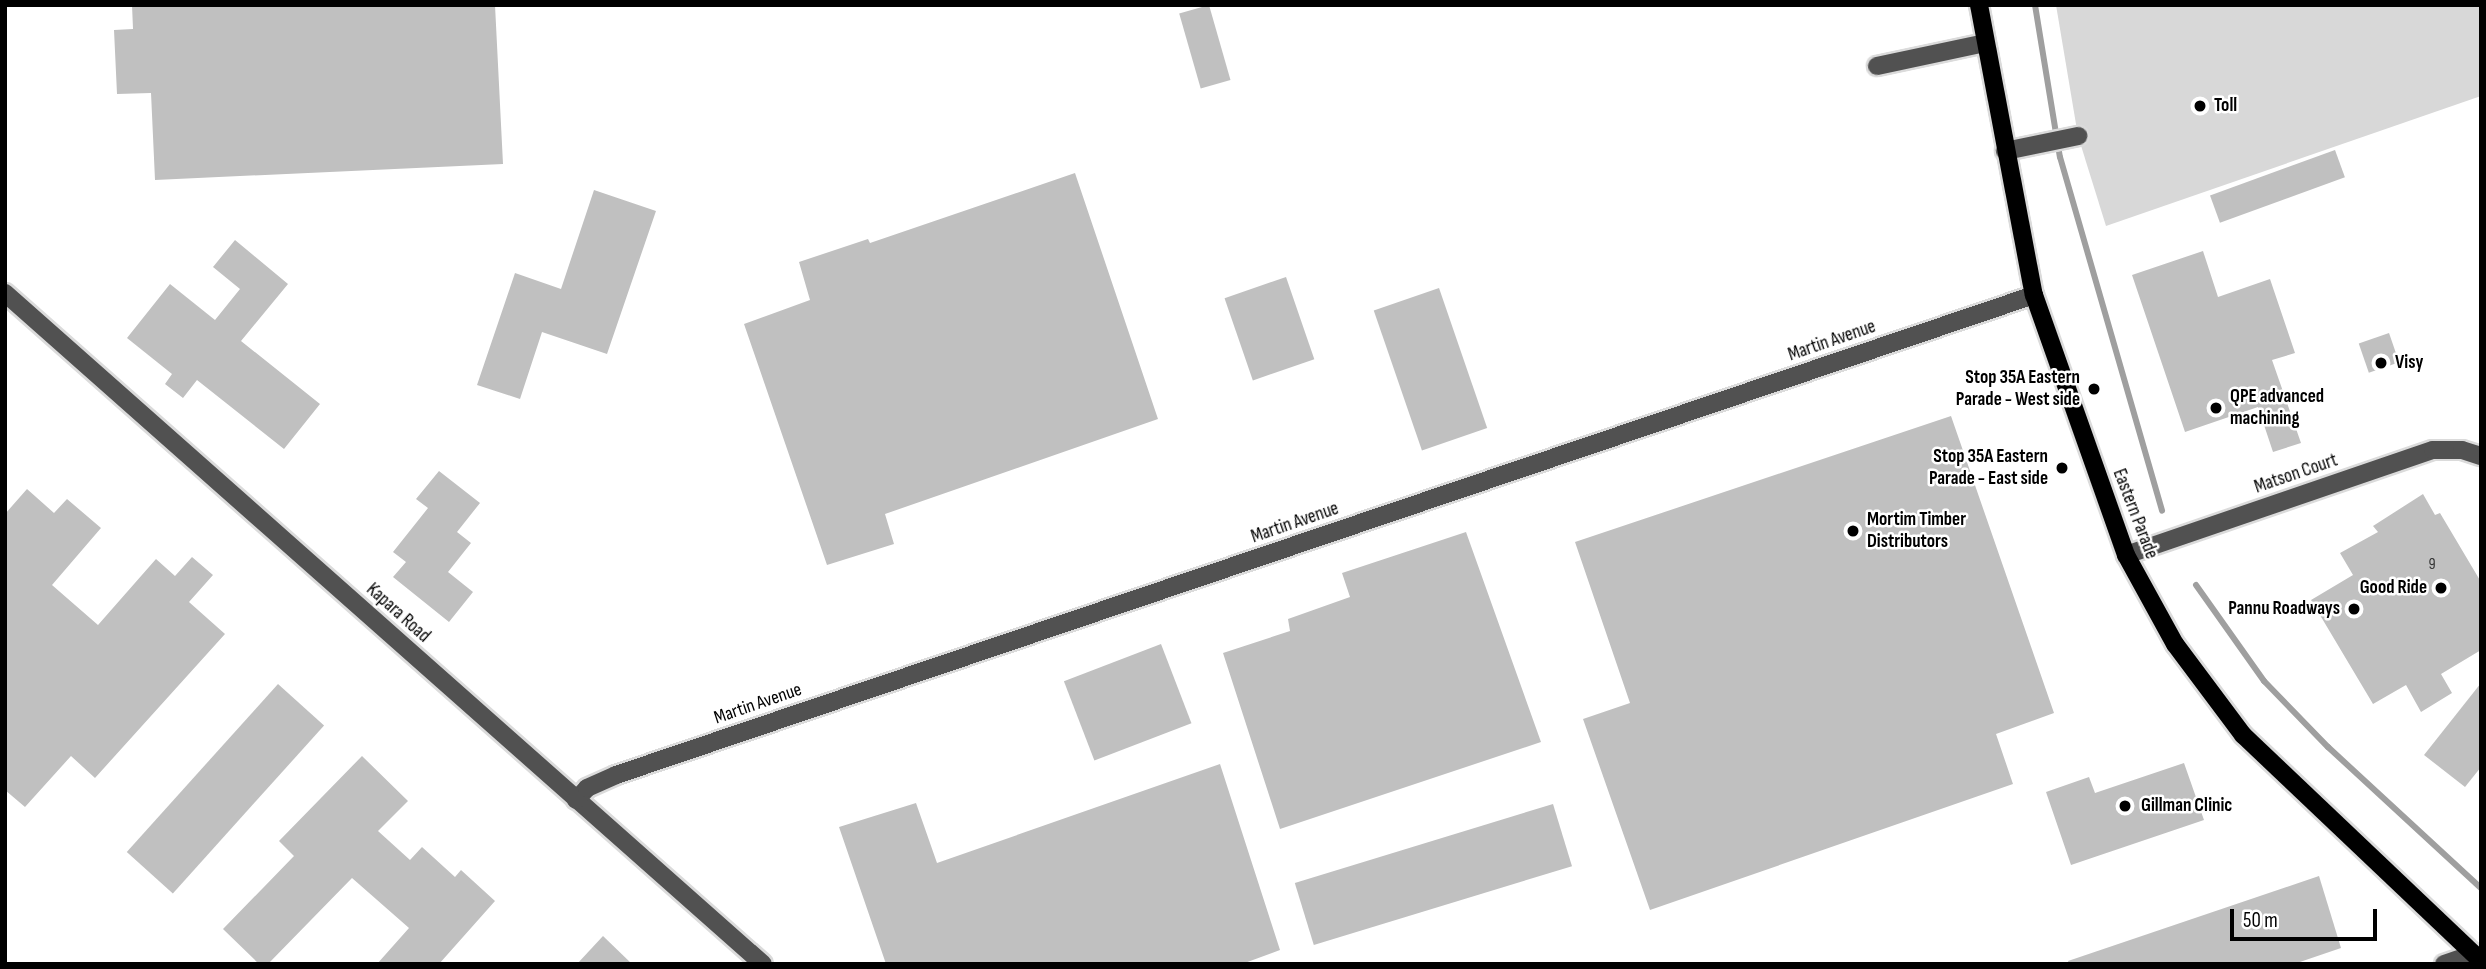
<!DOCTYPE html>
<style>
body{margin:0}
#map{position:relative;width:2486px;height:969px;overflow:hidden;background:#fff;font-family:"Sofia Sans Condensed",sans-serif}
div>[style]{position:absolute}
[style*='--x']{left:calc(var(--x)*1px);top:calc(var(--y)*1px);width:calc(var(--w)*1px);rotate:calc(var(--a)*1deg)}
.green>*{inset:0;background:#d8d8d8}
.stream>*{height:6px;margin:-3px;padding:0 3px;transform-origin:3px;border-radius:3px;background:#9f9f9f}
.building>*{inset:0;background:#c0c0c0;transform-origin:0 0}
.roads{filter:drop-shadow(2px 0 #dbdbdb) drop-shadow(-2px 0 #dbdbdb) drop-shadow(0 2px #dbdbdb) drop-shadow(0 -2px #dbdbdb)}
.minor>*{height:18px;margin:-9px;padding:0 9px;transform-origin:9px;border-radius:9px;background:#515151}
.major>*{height:18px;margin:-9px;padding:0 9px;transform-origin:9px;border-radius:9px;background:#000}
.dots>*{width:19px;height:19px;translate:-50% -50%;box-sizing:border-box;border:4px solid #fff;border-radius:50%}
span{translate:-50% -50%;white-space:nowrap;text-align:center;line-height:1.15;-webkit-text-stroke:5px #fff;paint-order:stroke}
.number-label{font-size:16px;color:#303030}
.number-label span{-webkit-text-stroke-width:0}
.poi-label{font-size:19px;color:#000;font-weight:700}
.left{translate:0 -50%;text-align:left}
.right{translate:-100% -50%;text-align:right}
.street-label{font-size:19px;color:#000}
.frame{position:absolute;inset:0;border:7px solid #000;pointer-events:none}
.scale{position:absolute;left:2230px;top:909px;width:147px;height:32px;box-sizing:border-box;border:4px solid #000;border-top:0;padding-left:9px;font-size:21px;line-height:24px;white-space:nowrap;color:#000;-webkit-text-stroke:5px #fff;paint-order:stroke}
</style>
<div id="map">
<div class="green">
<div style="clip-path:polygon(2056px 5px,2481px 5px,2481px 96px,2106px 226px,2078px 136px)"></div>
</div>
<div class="stream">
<div style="--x:2035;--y:5;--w:154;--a:80.7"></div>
<div style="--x:2060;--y:157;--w:368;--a:73.9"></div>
<div style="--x:2196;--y:585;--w:118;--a:54.7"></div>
<div style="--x:2264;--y:681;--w:92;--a:45.9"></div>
<div style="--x:2328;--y:747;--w:208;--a:42.7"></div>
</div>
<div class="building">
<div style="clip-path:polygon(132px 5px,495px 5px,503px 164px,155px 180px,151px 93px,117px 94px,114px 30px,133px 29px)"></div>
<div style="left:1209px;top:5px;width:78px;height:31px;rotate:74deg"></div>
<div style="left:2335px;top:150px;width:29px;height:133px;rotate:70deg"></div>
<div style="clip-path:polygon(1075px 173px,1158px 419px,885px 514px,894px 544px,827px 565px,744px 324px,810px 300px,799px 262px,868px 239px,870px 243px)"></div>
<div style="clip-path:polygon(594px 190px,656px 211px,607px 354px,542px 332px,520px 399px,477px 385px,515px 273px,561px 289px)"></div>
<div style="clip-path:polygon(235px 240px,288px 284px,241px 341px,320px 404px,284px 449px,197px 380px,183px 398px,165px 384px,172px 374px,127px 338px,170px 284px,215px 320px,240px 289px,213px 267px)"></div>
<div style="clip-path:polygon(2203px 251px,2218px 297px,2270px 279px,2295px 353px,2272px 360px,2301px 443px,2273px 452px,2258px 407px,2185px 432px,2132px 275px)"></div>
<div style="left:1286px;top:277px;width:87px;height:65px;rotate:71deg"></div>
<div style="left:1439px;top:288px;width:148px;height:69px;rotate:71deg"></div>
<div style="left:2389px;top:333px;width:31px;height:32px;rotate:71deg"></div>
<div style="clip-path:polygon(1951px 416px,2054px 713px,1996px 734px,2013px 784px,1650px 910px,1583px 719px,1630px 703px,1575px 542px)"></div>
<div style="clip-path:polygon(439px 471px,480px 503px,457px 532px,471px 543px,448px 572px,473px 592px,449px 622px,393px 577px,406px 562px,393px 552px,428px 508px,416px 499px)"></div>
<div style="clip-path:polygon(27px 489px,54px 513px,67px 499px,101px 528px,52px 585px,98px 625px,156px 559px,175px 576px,192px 557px,213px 575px,189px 602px,225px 634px,95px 778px,71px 756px,25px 807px,5px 790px,5px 514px)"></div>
<div style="clip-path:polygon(2423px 494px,2435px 515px,2440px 513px,2481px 582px,2481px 650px,2441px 674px,2452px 693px,2421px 712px,2406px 685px,2373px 704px,2311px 600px,2353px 575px,2340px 553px,2378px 532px,2373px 526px)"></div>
<div style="clip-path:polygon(1466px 532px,1541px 742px,1280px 829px,1223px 653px,1290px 631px,1288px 619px,1350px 597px,1342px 573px)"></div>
<div style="left:1161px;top:644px;width:85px;height:104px;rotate:69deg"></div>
<div style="clip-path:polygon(2481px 683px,2481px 767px,2465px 787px,2424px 755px)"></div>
<div style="left:278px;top:684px;width:62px;height:226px;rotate:42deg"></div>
<div style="clip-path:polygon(362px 756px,408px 801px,378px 831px,410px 860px,422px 847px,455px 877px,461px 870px,495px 901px,439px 964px,377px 964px,409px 928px,352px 878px,268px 964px,259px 964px,223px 929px,294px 856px,279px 841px)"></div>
<div style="clip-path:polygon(2184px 763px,2204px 820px,2071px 865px,2046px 792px,2089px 777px,2095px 793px)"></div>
<div style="clip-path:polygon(1220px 764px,1280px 950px,1242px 964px,886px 964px,839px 827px,916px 803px,937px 863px)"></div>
<div style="left:1553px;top:804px;width:65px;height:270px;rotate:73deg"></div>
<div style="clip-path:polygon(2319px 876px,2341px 948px,2294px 964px,2069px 964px,2068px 961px)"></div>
<div style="clip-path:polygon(603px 936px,632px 964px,577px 964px)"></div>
</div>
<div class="roads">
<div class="minor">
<div style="--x:1877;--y:66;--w:110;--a:-12"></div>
<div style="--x:2005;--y:151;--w:75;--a:-11.6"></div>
<div style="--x:5;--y:293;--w:1012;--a:41.52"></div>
<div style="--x:2126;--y:555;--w:324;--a:-18.9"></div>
<div style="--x:2433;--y:450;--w:29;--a:0"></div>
<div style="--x:2462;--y:450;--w:20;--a:18"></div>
<div style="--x:576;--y:800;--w:16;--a:-47"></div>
<div style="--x:587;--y:788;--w:32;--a:-24"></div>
<div style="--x:616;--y:775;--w:1497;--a:-18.7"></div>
<div style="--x:2444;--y:964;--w:31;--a:-19"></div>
</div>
<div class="major">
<div style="--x:1979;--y:5;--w:295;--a:79.3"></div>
<div style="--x:2034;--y:295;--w:276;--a:70.5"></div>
<div style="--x:2126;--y:555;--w:102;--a:61.2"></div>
<div style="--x:2175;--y:644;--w:114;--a:53.2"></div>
<div style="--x:2243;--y:735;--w:328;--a:43.5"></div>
</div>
</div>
<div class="dots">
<div style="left:2200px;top:106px;background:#000"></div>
<div style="left:2381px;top:363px;background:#000"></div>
<div style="left:2094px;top:389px;background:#000"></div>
<div style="left:2216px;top:408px;background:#000"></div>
<div style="left:2062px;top:468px;background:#000"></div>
<div style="left:1853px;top:531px;background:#000"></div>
<div style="left:2441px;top:588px;background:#000"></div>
<div style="left:2354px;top:609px;background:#000"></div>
<div style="left:2125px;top:806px;background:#000"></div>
</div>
<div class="number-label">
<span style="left:2432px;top:565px">9</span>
</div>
<div class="poi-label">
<span class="left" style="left:2214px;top:106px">Toll</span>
<span class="left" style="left:2395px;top:363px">Visy</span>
<span class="right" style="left:2080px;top:389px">Stop 35A Eastern<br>Parade - West side</span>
<span class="left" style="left:2230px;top:408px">QPE advanced<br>machining</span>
<span class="right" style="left:2048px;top:468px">Stop 35A Eastern<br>Parade - East side</span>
<span class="left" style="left:1867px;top:531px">Mortim Timber<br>Distributors</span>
<span class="right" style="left:2427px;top:588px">Good Ride</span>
<span class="right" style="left:2340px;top:609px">Pannu Roadways</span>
<span class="left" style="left:2141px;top:806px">Gillman Clinic</span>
</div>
<div class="street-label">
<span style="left:1832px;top:341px;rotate:-19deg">Martin Avenue</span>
<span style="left:2296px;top:474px;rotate:-19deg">Matson Court</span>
<span style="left:2135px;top:514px;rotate:69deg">Eastern Parade</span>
<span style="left:1295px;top:523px;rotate:-19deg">Martin Avenue</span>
<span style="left:398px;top:613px;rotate:42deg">Kapara Road</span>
<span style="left:758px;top:704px;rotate:-19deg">Martin Avenue</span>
</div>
<div class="frame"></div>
<div class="scale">50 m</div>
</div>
